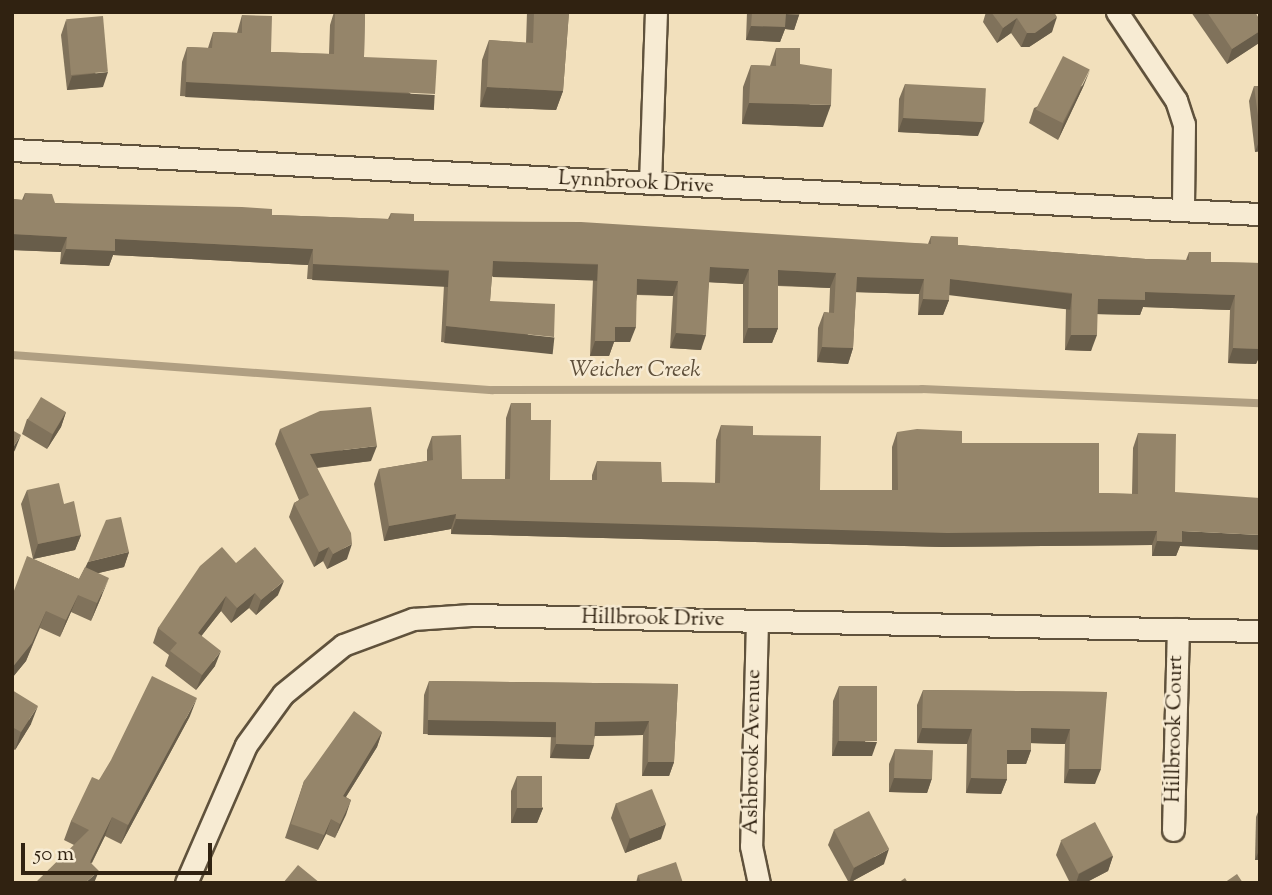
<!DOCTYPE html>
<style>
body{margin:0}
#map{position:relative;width:1272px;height:895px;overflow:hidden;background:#f2e0bc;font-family:"Sorts Mill Goudy",serif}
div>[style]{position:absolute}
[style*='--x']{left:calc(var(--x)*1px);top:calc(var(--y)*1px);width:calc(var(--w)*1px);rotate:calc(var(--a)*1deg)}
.stream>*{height:8px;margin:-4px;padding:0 4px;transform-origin:4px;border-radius:4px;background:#b09f82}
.roads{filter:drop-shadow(2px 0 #60523c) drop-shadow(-2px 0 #60523c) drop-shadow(0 2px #60523c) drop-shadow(0 -2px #60523c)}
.minor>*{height:21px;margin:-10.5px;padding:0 10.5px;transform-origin:10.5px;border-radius:10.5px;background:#f7ebd3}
.wall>*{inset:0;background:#80725b}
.shaded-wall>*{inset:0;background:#685d4a;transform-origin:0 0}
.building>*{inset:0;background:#95856a;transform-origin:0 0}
span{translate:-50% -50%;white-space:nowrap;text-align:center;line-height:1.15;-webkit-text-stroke:5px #f7ebd3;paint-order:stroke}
.street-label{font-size:21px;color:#302211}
.water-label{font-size:23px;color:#5d4e39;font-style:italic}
.frame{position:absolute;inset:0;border:14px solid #302211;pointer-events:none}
.scale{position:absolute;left:21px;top:843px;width:191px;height:32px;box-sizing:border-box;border:4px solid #302211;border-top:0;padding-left:9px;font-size:21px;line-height:24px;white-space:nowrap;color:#302211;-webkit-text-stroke:5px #f7ebd3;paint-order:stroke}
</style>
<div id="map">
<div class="stream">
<div style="--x:12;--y:355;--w:482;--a:4.2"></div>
<div style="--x:493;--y:390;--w:429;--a:-0.1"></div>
<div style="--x:922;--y:389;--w:338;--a:2.4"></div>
</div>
<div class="roads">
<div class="minor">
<div style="--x:1117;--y:12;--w:106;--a:56.2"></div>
<div style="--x:1176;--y:100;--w:25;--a:72"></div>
<div style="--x:1184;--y:124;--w:86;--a:90.7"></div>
<div style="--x:12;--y:150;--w:1250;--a:2.94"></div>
<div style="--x:650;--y:183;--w:171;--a:-88"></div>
<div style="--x:757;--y:621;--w:225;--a:91.5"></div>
<div style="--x:751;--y:846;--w:38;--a:78"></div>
<div style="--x:1173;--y:830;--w:201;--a:-88.6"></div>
<div style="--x:186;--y:883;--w:150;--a:-66.5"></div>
<div style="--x:246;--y:745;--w:63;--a:-54"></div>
<div style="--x:283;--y:694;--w:77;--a:-39.2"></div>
<div style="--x:343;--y:645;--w:75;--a:-20.4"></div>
<div style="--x:413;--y:619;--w:58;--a:-3.9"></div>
<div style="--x:471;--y:615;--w:789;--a:1.16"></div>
</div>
</div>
<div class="wall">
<div style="clip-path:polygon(334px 12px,365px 12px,364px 57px,430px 109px,180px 96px,182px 62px,187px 47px,208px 48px,213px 32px,237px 33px,242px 15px,271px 52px,329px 54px,330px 25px)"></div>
<div style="clip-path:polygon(527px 12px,569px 12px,563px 91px,556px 110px,480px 107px,482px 60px,489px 40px,526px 43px)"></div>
<div style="clip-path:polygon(747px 12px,800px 12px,794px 30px,785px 29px,780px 42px,746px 40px)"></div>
<div style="clip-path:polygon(986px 12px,1054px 12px,1052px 32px,1029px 47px,1021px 47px,1011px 33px,997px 43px,983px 22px)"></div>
<div style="clip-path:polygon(1191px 12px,1255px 12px,1260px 21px,1260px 39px,1259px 43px,1227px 64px)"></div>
<div style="clip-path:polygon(66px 20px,103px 87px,67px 90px,61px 35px)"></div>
<div style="clip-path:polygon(776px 48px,823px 127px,742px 124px,743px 87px,751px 65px,770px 66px)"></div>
<div style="clip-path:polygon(905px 84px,978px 136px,898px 132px,899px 99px)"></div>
<div style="clip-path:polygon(1084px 85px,1058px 140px,1029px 123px,1034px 108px)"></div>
<div style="clip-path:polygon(1254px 86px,1260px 86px,1260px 151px,1255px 152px,1249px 101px)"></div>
<div style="clip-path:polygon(25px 193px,55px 203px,272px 215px,388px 219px,391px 213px,414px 221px,928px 244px,931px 236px,958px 245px,1146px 259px,1186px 260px,1189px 252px,1211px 262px,1260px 263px,1260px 355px,1256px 364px,1228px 363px,1230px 310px,1143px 307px,1140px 315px,1097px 314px,1091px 351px,1065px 350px,1066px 308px,949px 294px,949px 300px,943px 315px,918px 315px,919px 294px,856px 292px,853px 348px,848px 364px,817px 362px,818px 328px,824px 312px,829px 313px,830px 288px,778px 286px,778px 328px,772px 343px,743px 343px,743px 284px,709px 282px,701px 350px,670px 348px,673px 296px,637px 295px,630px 342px,614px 342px,609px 356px,590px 356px,593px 279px,492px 276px,490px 301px,548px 352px,441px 342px,444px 285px,307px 279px,308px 265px,113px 255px,109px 266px,60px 264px,61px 252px,12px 250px,12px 199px,22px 200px)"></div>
<div style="clip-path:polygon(511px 403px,531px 420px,550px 480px,592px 480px,592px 475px,597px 461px,662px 482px,715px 483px,716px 440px,721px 425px,753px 435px,820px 490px,892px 490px,892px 447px,897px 432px,962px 443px,1099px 493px,1132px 494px,1133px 448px,1138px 433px,1175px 492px,1180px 546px,1176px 556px,1152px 556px,1152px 545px,942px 547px,451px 534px,451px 529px,384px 541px,374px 484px,379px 469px,427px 461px,427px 450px,432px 436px,462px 479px,505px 479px,506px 418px)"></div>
<div style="clip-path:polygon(66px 412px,61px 427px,47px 449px,22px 434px,27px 419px)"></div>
<div style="clip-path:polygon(280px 429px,371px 461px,317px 468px,347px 559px,327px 569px,323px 561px,314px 567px,289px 517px,294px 503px,299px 500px,275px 444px)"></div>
<div style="clip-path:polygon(27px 490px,64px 504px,81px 535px,75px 550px,33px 559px,79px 579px,88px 562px,129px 552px,124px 567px,98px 573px,102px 595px,91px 621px,71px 612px,60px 637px,40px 628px,26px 661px,12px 678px,12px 596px,33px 559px,21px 504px)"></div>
<div style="clip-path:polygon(236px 563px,278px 595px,256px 615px,249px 608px,231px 623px,221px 611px,201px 636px,215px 666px,196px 690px,165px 666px,169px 655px,153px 643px,158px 628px)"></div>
<div style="clip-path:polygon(429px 681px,678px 684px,674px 762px,669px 776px,642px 776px,643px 735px,595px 736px,589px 759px,550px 758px,551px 736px,423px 734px,424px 695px)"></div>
<div style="clip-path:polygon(839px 686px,872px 756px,832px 756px,833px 701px)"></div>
<div style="clip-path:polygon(12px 690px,31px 724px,15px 750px,12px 748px)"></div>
<div style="clip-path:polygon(923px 690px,1107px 692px,1095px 784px,1064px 783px,1065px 744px,1031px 743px,1031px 750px,1026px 764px,1007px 764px,1007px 779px,1001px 794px,966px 793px,967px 744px,917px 743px,917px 705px)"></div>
<div style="clip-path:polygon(190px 716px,121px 844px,105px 836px,92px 863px,74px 845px,64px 840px,71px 821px,99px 780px)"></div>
<div style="clip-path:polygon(382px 732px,377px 747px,346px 797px,351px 800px,335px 838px,326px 834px,318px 850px,285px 838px,304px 781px)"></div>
<div style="clip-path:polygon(895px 749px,932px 778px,927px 793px,889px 792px,889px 764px)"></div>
<div style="clip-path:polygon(517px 776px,543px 808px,537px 823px,511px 823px,511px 791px)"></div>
<div style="clip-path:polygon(616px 803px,661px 839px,625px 853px,611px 818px)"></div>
<div style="clip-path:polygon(1260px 807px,1260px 860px,1255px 860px,1256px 817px)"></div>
<div style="clip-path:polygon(834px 830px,884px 864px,849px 883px,828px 845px)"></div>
<div style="clip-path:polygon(1061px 841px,1113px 856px,1108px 871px,1085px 883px,1070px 883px,1056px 855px)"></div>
<div style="clip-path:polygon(638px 875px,683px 883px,636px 883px)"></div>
</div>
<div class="shaded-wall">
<div style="clip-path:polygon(786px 14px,799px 15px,794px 30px,785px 29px,780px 42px,746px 40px,751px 26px)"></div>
<div style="clip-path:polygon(1057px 17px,1052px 32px,1029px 47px,1021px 47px,1027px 33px)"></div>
<div style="clip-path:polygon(1017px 18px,1011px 33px,997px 43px,1003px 28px)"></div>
<div style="clip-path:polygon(1260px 31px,1260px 39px,1259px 43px,1227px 64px,1232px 49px)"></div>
<div style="clip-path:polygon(1090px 70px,1084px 85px,1058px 140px,1063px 125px)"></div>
<div style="clip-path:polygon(108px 72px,103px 87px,67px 90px,72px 76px)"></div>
<div style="left:186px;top:82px;width:249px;height:15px;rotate:3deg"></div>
<div style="clip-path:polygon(487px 87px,563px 91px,556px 110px,480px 107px)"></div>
<div style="clip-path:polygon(749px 103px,831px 105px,823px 127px,742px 124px)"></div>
<div style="clip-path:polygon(903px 118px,984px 121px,978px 136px,898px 132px)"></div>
<div style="clip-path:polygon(1260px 139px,1260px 151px,1255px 152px)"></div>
<div style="clip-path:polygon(12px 234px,67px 237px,61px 252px,12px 250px)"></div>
<div style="clip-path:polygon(115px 239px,313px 249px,308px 265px,113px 255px,109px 266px,60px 264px,66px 249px)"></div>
<div style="left:493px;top:261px;width:105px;height:16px;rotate:2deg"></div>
<div style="left:313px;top:264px;width:136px;height:16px;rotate:3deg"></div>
<div style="clip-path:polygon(710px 267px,749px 269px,743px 284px,704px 282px)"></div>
<div style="clip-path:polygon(778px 270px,836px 273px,830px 288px,773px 285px)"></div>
<div style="clip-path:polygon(857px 277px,924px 279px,919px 294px,851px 292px)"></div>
<div style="clip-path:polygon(637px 279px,678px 281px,673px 296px,632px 294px)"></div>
<div style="left:950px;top:279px;width:123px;height:16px;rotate:7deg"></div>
<div style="clip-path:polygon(1145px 292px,1235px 295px,1230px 310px,1143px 307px,1140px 315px,1092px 314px,1098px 299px)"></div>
<div style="clip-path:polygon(923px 299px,949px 300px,943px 315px,918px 315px)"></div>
<div style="left:446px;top:326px;width:109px;height:17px;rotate:6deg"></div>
<div style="clip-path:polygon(615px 327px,636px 327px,630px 342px,614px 342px,609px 356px,590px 356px,595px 341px)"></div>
<div style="clip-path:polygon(748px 328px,778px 328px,772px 343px,743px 343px)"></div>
<div style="clip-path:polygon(676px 333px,706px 335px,701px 350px,670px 348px)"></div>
<div style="clip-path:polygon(1071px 335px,1097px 335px,1091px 351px,1065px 350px)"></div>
<div style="clip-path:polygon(822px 347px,853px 348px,848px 364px,817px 362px)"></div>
<div style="clip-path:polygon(1233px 348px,1260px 349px,1260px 355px,1256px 364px,1228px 363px)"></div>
<div style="clip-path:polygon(66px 412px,61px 427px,47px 449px,53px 434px)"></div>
<div style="clip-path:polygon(21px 435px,15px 450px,12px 455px,12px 449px)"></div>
<div style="clip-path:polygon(377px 446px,371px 461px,305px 469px,310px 454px)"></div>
<div style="clip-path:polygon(456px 514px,451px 529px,384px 541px,389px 526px)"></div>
<div style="clip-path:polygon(456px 519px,1157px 531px,1152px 545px,942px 547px,451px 534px)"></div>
<div style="clip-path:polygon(1182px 531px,1260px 535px,1260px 550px,1180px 546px,1176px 556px,1152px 556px,1157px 541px)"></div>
<div style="clip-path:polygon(81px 535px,75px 550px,33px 559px,38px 544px)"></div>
<div style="clip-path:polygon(352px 544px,347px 559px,327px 569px,333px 554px)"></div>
<div style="clip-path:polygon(329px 547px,323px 561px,314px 567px,319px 552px)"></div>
<div style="clip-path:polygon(129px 552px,124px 567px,82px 577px,88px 562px)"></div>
<div style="clip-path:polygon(109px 578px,102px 595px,91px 621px,97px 603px)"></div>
<div style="clip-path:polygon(284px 581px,278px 595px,256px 615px,261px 600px)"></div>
<div style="clip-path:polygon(255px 593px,249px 608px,231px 623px,237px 608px)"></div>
<div style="clip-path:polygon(78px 595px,71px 612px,60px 637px,66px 620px)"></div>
<div style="clip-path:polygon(226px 596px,221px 611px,192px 648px,198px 633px)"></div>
<div style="clip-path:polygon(46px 611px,26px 661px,12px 678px,12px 668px)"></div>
<div style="clip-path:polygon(221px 651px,215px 666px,196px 690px,202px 675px)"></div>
<div style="clip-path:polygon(197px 698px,190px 716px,121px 844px,128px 825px)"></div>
<div style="clip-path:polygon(38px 706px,31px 724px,15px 750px,21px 732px)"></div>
<div style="left:428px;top:720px;width:128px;height:15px;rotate:1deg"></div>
<div style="clip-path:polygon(649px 721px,643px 735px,590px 736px,595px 722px)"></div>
<div style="clip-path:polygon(922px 728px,972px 729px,967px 744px,917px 743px)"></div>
<div style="clip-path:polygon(1031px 728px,1070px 729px,1065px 744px,1026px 743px)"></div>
<div style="clip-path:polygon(382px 732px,377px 747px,337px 811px,343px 796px)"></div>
<div style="clip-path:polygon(838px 741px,877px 742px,872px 756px,832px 756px)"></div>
<div style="clip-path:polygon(556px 744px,594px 745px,589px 759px,550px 758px)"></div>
<div style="clip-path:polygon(1007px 750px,1031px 750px,1026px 764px,1002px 764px)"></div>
<div style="clip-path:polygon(648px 762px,674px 762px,669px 776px,642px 776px)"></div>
<div style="clip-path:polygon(1069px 769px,1101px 769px,1095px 784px,1064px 783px)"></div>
<div style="clip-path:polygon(894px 778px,932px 778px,927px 793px,889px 792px)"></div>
<div style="clip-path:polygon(971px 778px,1007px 779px,1001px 794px,966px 793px)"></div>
<div style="clip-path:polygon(351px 800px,346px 815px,335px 838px,340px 824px)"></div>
<div style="clip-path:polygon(517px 808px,543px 808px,537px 823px,511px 823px)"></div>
<div style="clip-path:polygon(112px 817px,105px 836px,83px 880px,90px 862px)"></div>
<div style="clip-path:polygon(331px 819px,326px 834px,318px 850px,324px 835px)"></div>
<div style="clip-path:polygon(666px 824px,661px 839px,625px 853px,630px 838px)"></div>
<div style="clip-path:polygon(1260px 848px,1260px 860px,1255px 860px)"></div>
<div style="clip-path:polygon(889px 849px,884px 864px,849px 883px,854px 868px)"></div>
<div style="clip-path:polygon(1113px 856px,1108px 871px,1085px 883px,1076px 883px,1079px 874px)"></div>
<div style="clip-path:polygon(99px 871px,94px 883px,85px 883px)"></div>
</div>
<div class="building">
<div style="clip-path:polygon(335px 12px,365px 12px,364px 57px,437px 60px,435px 94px,186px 82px,187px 47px,212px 48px,213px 32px,242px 33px,242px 15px,272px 16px,271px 52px,334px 54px)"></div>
<div style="clip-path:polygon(534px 12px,569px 12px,563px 91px,487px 87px,489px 40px,533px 43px)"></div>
<div style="clip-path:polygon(752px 12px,800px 12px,799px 15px,786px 14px,785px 27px,751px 26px)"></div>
<div style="clip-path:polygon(991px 12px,1054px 12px,1057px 17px,1035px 33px,1027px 33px,1017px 18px,1003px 28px)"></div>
<div style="clip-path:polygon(1207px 12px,1255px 12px,1260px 21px,1260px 31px,1232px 49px)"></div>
<div style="left:103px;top:16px;width:56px;height:37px;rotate:85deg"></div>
<div style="clip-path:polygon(776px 48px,800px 48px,800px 64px,832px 69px,831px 105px,749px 103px,751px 65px,776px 66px)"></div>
<div style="left:1063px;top:56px;width:30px;height:60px;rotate:27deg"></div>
<div style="left:905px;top:84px;width:81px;height:34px;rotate:3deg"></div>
<div style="clip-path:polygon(1254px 86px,1260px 86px,1260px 131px)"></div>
<div style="clip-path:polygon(25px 193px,52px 194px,55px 203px,242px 207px,272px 209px,272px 215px,390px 219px,391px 213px,414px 214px,414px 221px,581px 222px,931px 244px,931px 236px,958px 237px,958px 245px,1146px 259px,1189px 260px,1189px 252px,1211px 252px,1211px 262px,1260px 263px,1260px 349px,1233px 348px,1235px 295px,1145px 292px,1145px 300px,1098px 299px,1097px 335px,1071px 335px,1072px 293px,950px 279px,949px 300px,923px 299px,924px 279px,857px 277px,853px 348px,822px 347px,824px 312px,834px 313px,836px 273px,778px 270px,778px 328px,748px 328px,749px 269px,710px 267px,706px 335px,676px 333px,678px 281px,637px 279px,636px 327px,615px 327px,615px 341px,595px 341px,598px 264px,493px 261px,490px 301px,555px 304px,554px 337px,446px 326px,449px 270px,313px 264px,313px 249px,115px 239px,115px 251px,66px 249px,67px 237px,12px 234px,12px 199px,24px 200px)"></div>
<div style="left:41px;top:397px;width:29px;height:26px;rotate:31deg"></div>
<div style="clip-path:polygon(511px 403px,531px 403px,531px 420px,551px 420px,550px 480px,597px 480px,597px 461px,661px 462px,662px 482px,720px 483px,721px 425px,753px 426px,753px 435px,821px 436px,820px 490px,898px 490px,897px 432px,917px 429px,962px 431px,962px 443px,1099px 443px,1099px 493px,1138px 494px,1138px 433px,1176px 434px,1175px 492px,1260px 498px,1260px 535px,1182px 531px,1182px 542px,1157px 541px,1157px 531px,947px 533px,456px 519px,456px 514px,389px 526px,379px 469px,433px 460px,432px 436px,461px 435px,462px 479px,510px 479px)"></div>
<div style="clip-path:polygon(371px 407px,377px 446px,310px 454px,351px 533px,352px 544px,333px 554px,329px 547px,319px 552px,294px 503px,309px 495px,280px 429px,320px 411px)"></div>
<div style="clip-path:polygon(12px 430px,21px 435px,12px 449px)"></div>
<div style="clip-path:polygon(59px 483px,64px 504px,74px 501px,81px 535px,38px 544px,27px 490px)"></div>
<div style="clip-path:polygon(121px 517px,129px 552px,88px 562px,106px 520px)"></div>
<div style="clip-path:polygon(222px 547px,236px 563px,255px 547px,284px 581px,261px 600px,255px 593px,237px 608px,226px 596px,198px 633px,221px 651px,202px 675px,170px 651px,177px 643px,158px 628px,200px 566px)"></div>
<div style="clip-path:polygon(27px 556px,79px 579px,85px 567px,109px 578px,97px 603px,78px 595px,66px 620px,46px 611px,32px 643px,12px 668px,12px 596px)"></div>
<div style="clip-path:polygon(152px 676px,197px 698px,128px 825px,112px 817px,90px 862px,99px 871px,85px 883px,35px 883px,89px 830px,71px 821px,92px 777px,99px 780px,111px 760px)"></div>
<div style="clip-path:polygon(429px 681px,678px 684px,674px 762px,648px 762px,649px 721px,595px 722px,594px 745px,556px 744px,556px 722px,428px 720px)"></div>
<div style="left:839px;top:686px;width:38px;height:55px"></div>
<div style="clip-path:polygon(12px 690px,38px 706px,21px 732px,12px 727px)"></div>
<div style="clip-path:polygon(923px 690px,1107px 692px,1101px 769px,1069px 769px,1070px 729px,1031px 728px,1031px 750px,1007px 750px,1007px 779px,971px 778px,972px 729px,922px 728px)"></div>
<div style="clip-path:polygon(354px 711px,382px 732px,343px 796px,351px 800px,340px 824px,331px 819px,324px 835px,291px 824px,304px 781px)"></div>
<div style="left:895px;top:749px;width:38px;height:29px;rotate:2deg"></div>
<div style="left:517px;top:776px;width:25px;height:32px"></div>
<div style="left:652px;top:789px;width:38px;height:39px;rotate:68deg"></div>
<div style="left:869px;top:811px;width:43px;height:40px;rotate:62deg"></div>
<div style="left:1095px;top:822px;width:38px;height:39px;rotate:62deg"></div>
<div style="clip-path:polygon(676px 862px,683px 883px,641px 883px,638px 875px)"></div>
<div style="clip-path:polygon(298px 865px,320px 883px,283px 883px)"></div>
<div style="clip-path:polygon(1237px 874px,1243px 883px,1224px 883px)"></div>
<div style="clip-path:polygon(905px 878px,908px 883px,898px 883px)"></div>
</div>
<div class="street-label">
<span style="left:636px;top:183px;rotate:3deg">Lynnbrook Drive</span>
<span style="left:653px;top:619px;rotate:1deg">Hillbrook Drive</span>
<span style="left:1175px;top:729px;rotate:-89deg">Hillbrook Court</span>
<span style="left:753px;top:752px;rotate:-89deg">Ashbrook Avenue</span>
</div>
<div class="water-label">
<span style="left:635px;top:371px">Weicher Creek</span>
</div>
<div class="frame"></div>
<div class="scale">50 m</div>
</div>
